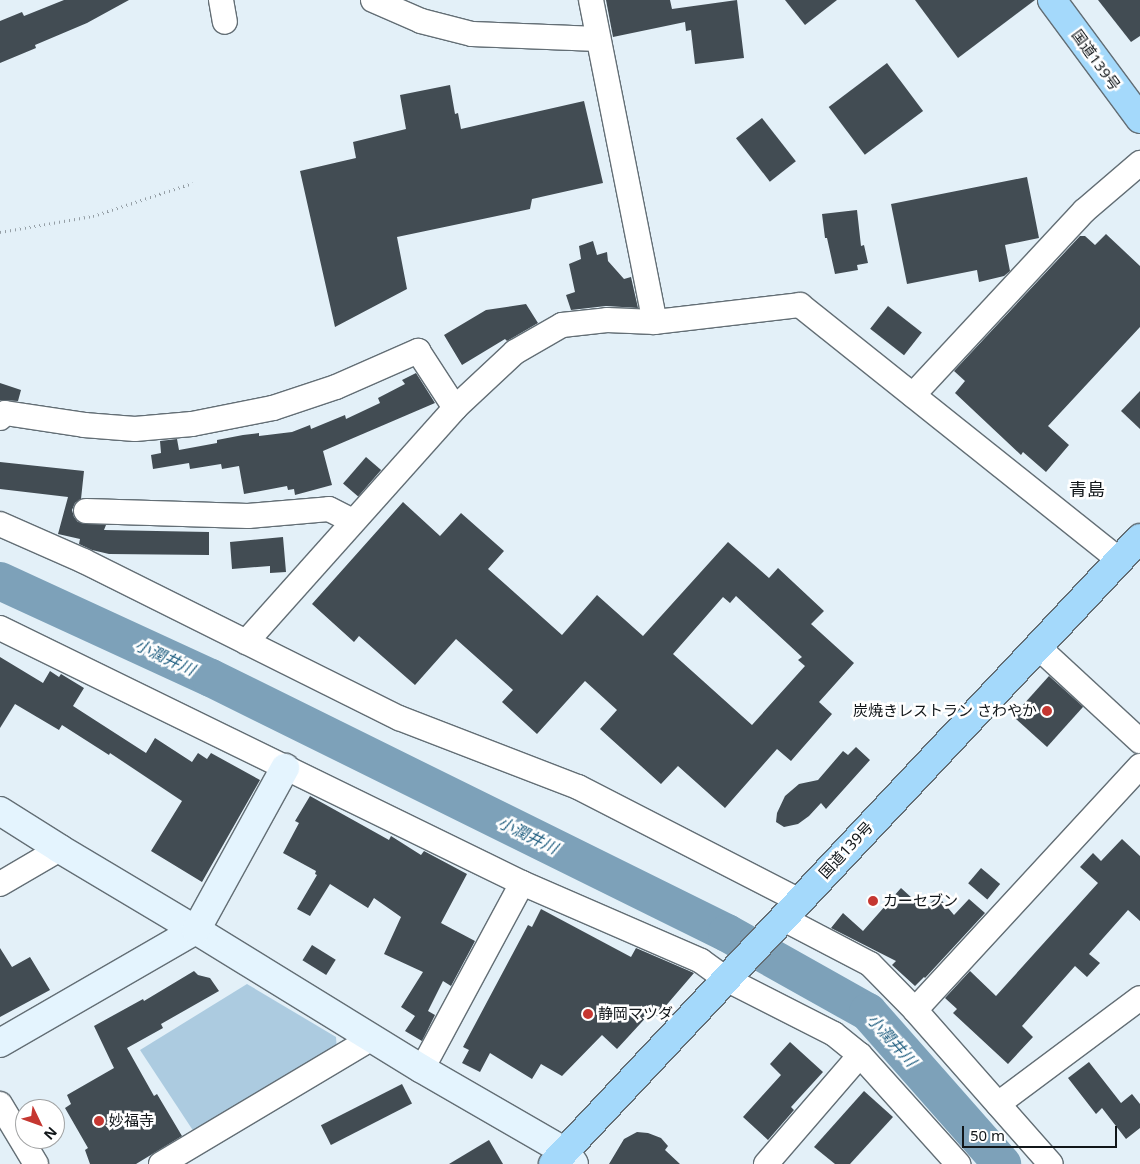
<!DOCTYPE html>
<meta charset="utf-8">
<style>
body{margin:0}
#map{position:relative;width:1140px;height:1164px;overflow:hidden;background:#e3f0f8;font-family:"Noto Sans","Noto Sans JP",sans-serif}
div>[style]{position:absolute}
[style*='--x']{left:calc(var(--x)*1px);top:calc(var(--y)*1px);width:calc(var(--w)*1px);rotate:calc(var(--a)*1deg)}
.green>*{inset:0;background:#accbe0}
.river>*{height:38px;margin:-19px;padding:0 19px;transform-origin:19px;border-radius:19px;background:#7da1b9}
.building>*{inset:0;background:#424c53;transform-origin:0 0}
.path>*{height:3px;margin-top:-1.5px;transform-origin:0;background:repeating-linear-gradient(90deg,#959fa6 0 1px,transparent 0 5px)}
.roads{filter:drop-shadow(1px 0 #636e75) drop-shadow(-1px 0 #636e75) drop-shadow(0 1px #636e75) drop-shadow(0 -1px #636e75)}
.street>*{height:24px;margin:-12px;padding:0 12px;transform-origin:12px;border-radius:12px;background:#fff}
.secondary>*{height:28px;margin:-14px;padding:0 14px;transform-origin:14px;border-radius:14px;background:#e4f4fe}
.highway>*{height:28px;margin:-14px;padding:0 14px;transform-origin:14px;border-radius:14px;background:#a4d9fb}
.dots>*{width:14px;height:14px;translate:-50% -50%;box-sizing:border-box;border:2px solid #fff;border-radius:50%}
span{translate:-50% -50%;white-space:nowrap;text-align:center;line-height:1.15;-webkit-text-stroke:5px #fff;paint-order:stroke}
.street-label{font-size:15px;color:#111619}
.poi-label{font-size:15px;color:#111619}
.right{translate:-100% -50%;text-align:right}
.left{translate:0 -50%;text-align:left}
.water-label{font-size:16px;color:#1e5d7f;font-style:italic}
.quarter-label{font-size:18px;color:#111619}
.north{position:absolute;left:15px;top:1099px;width:50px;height:50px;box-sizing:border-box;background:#fff;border:1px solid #a0a2a3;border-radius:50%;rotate:132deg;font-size:14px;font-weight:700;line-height:20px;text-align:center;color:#111619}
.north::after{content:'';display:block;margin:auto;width:18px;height:22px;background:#c53731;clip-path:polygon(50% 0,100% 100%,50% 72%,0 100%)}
.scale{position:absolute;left:962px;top:1126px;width:155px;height:22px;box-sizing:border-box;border:2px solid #111619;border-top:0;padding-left:6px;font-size:15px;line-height:18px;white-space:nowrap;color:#111619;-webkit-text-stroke:4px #fff;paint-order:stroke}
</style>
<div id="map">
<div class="green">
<div style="clip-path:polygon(247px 984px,336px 1037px,337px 1051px,194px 1132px,140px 1050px)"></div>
</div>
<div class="river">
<div style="--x:0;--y:581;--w:232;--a:24.7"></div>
<div style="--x:211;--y:678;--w:576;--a:26.3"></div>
<div style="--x:727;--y:933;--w:162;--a:29.3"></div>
<div style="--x:868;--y:1012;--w:203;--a:48.6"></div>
</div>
<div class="building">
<div style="clip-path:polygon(64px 0,129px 0,87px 23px,35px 45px,36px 48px,0 63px,0 21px,22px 12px,24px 16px)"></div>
<div style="clip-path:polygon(606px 0,670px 0,672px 9px,737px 0,744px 58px,695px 64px,691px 30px,686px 31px,685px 22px,613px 37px)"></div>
<div style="clip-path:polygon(785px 0,837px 0,805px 25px)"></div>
<div style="clip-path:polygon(915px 0,1035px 0,958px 58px)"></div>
<div style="clip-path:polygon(1098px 0,1140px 0,1140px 36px,1131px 42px)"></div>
<div style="left:887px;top:63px;width:60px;height:73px;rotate:53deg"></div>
<div style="clip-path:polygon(450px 85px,455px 114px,458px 113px,461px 129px,584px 101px,603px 183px,532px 199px,530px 209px,397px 237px,407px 289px,335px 327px,300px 171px,356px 158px,353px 142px,406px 129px,400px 95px)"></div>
<div style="left:762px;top:118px;width:55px;height:33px;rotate:52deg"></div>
<div style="clip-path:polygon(1027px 177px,1039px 238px,1005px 245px,1010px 271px,1004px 276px,979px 282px,977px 270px,907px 284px,891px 204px)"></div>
<div style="clip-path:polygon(857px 210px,861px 246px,864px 245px,868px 263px,857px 265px,858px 270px,835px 274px,827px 238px,825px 238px,822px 214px)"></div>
<div style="clip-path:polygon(1106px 234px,1140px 266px,1140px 327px,1048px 426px,1069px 445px,1046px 472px,1023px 452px,1021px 455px,955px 393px,965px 381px,954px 371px,1080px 236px,1085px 236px,1095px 245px)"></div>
<div style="clip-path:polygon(593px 241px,597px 255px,607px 252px,608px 261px,624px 279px,631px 277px,638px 308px,606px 306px,571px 310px,566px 295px,575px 292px,569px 264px,581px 259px,579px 246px)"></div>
<div style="clip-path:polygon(526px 304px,538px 323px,507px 341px,505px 339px,462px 365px,444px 335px,486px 310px)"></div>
<div style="left:888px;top:306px;width:43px;height:29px;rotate:38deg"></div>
<div style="clip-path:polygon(416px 373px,435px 403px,323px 451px,332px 485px,295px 495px,294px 489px,288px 490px,287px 486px,244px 494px,239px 466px,222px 469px,221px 464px,190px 469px,189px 463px,153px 469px,151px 455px,161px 453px,160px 441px,177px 439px,179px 450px,217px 443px,217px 440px,243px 435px,259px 433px,259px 436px,292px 432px,310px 425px,311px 429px,345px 415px,346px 419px,380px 403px,378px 398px,405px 384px,402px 380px)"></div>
<div style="clip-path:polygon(0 383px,21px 390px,18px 401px,0 400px)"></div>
<div style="clip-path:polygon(1140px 391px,1140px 429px,1121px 411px)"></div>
<div style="left:366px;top:457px;width:20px;height:35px;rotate:41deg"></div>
<div style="clip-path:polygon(0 462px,84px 471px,81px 499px,75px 503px,72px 510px,74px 517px,78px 522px,106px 525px,104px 530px,209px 532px,209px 555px,109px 554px,92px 550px,79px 544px,80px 539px,58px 534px,68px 497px,0 489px)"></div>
<div style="clip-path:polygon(evenodd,403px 502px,440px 536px,461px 513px,504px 551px,488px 569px,562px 635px,597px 595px,643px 636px,728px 542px,769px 578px,778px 568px,824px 611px,811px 624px,854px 663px,819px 702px,832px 714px,791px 761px,777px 749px,725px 808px,678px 766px,661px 784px,600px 729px,617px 710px,585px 681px,537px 734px,502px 702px,513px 690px,456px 639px,415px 685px,359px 636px,354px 642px,312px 604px,403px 502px,736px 596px,802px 657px,798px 660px,805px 666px,752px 725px,673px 654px,723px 597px,730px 603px,736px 596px)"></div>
<div style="clip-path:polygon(283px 537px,286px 572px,270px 573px,270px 566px,232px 569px,230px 542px)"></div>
<div style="clip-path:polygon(0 657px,43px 683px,50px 671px,59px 677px,61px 674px,84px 688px,73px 706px,146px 753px,155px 738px,192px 762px,198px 753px,207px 759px,211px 753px,260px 780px,202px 882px,151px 851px,182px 801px,110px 753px,109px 755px,62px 725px,59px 730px,15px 704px,0 728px)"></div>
<div style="left:1049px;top:676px;width:46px;height:54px;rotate:42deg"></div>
<div style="clip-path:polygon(856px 747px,870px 760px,826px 809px,821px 803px,809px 816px,798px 824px,784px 827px,776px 822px,777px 813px,785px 796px,799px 784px,818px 780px,843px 751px,848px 755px)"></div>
<div style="clip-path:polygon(310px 796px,389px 840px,391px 836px,421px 855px,424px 851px,467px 874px,441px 923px,475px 941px,451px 986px,443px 981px,428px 1011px,435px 1015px,422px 1041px,405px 1031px,415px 1016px,401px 1007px,423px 972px,384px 954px,401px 917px,374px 898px,368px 908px,330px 884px,310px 916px,297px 909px,317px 875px,315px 874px,316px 871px,283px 853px,299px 823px,295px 821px)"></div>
<div style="clip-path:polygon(1122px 839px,1140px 856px,1140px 921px,1128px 910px,1089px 954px,1100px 963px,1087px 977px,1075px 966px,1022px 1026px,1033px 1037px,1008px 1064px,953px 1013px,957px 1009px,945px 998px,970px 971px,996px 996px,1098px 883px,1080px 867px,1093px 853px,1101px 861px)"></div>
<div style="left:981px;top:868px;width:25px;height:20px;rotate:40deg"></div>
<div style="clip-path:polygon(901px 888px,924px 909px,938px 896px,954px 915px,969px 899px,985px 913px,925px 978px,924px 977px,915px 986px,892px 965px,896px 961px,831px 928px,843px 913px,863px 931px)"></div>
<div style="clip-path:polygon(541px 909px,631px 957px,636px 948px,694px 973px,657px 1016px,651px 1012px,617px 1049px,602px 1035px,562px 1076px,541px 1064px,532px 1079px,490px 1053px,480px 1072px,462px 1063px,469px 1050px,463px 1047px,528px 925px,532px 927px)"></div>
<div style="left:312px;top:945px;width:28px;height:18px;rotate:32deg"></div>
<div style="clip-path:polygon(0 948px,12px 967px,30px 957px,50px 990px,0 1017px)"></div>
<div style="clip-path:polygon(194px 971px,198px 975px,210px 978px,219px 991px,161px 1024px,163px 1028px,127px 1048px,154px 1096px,157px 1094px,182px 1136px,136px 1164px,90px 1164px,85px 1150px,88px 1148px,65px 1108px,71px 1104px,67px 1095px,114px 1068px,94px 1026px,143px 999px,144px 1001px)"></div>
<div style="clip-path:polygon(790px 1042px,823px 1072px,791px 1107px,794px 1110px,768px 1140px,743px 1117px,781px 1075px,770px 1064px)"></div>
<div style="clip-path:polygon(1089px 1062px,1121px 1103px,1132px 1094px,1140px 1104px,1140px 1128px,1126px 1139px,1102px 1108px,1096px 1114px,1068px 1078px)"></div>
<div style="left:402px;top:1084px;width:22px;height:91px;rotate:63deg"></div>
<div style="clip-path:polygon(864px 1091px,893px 1117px,850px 1164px,835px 1164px,814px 1147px)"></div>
<div style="clip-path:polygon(637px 1132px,648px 1133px,661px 1138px,668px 1146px,665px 1150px,680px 1164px,609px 1164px,624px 1139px)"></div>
<div style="clip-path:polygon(489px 1140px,503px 1164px,449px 1164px)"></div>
</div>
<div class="path">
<div style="--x:0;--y:232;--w:94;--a:-9.8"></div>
<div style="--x:93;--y:216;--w:105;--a:-18.3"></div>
</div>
<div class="roads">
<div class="street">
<div style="--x:221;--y:0;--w:22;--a:80"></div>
<div style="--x:373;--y:0;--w:52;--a:23.6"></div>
<div style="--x:421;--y:21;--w:53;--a:14.3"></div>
<div style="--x:472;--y:34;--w:126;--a:2.3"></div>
<div style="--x:591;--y:0;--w:328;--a:78.8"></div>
<div style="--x:913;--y:395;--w:251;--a:-47.1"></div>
<div style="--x:1084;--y:211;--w:74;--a:-40.6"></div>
<div style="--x:0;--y:418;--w:7;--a:-45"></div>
<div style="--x:5;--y:413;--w:80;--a:8.6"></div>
<div style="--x:84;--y:425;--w:51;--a:4.5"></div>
<div style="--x:135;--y:429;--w:57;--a:-5"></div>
<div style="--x:192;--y:424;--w:83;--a:-11.2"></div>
<div style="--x:273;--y:408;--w:66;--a:-18.4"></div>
<div style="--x:336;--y:387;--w:90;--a:-23.7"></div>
<div style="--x:418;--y:351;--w:68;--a:57"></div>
<div style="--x:86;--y:511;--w:162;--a:1.8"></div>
<div style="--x:248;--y:516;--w:81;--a:-4.9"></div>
<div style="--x:329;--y:509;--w:27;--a:27"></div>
<div style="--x:0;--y:524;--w:92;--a:23.8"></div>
<div style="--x:84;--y:561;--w:352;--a:26.5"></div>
<div style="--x:399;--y:718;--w:192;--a:21.1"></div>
<div style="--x:578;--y:787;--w:247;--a:27.2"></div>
<div style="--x:0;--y:628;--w:581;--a:26.04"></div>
<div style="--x:522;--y:883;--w:195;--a:23.5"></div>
<div style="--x:701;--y:961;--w:31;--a:36"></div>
<div style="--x:726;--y:979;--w:121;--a:27"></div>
<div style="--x:834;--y:1034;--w:33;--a:39"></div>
<div style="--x:860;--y:1055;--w:147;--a:48"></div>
<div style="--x:246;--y:642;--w:314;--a:-48.2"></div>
<div style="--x:455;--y:408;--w:82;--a:-43"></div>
<div style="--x:515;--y:352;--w:54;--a:-29.9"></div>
<div style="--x:562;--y:325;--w:45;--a:-6.3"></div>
<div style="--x:607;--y:320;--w:48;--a:2.4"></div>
<div style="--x:655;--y:322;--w:146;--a:-6.7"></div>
<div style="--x:800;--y:305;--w:408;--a:38.6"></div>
<div style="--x:1038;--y:647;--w:139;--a:42.7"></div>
<div style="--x:0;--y:884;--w:69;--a:-30.3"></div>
<div style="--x:782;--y:918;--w:99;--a:27.6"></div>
<div style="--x:870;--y:964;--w:64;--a:45.6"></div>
<div style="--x:915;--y:1010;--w:205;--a:48.6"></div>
<div style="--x:915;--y:1010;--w:332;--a:-47.3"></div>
<div style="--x:422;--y:1069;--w:211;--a:-61.7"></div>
<div style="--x:0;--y:1104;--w:70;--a:59"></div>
<div style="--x:998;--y:1104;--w:177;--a:-36.7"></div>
<div style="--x:161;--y:1164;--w:246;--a:-30.8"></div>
<div style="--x:766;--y:1164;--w:144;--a:-49.2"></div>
</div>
<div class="secondary">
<div style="--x:0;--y:811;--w:71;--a:32.3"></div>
<div style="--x:60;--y:849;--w:158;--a:30.8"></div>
<div style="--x:196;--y:930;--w:265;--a:31.6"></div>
<div style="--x:422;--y:1069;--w:166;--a:30"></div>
<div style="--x:566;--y:1152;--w:14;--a:56"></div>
<div style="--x:0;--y:1043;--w:226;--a:-30"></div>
<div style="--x:196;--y:930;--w:185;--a:-61.2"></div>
</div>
<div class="highway">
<div style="--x:1052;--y:0;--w:148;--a:53.5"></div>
<div style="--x:553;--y:1164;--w:858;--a:-46.84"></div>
</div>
</div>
<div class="dots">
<div style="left:1047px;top:711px;background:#c53731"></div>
<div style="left:873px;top:901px;background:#c53731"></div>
<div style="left:588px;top:1014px;background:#c53731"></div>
<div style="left:99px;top:1121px;background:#c53731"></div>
</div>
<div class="street-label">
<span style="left:1096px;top:60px;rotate:54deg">国道139号</span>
<span style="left:846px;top:850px;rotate:-47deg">国道139号</span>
</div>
<div class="poi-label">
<span class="right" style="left:1037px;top:711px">炭焼きレストラン さわやか</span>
<span class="left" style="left:883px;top:901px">カーセブン</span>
<span class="left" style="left:598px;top:1014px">静岡マツダ</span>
<span class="left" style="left:109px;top:1121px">妙福寺</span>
</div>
<div class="water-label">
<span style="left:165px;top:657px;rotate:25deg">小潤井川</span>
<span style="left:528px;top:835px;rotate:26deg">小潤井川</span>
<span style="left:892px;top:1040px;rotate:48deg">小潤井川</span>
</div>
<div class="quarter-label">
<span style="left:1087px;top:489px">青島</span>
</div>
<div class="north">N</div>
<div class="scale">50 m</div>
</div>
